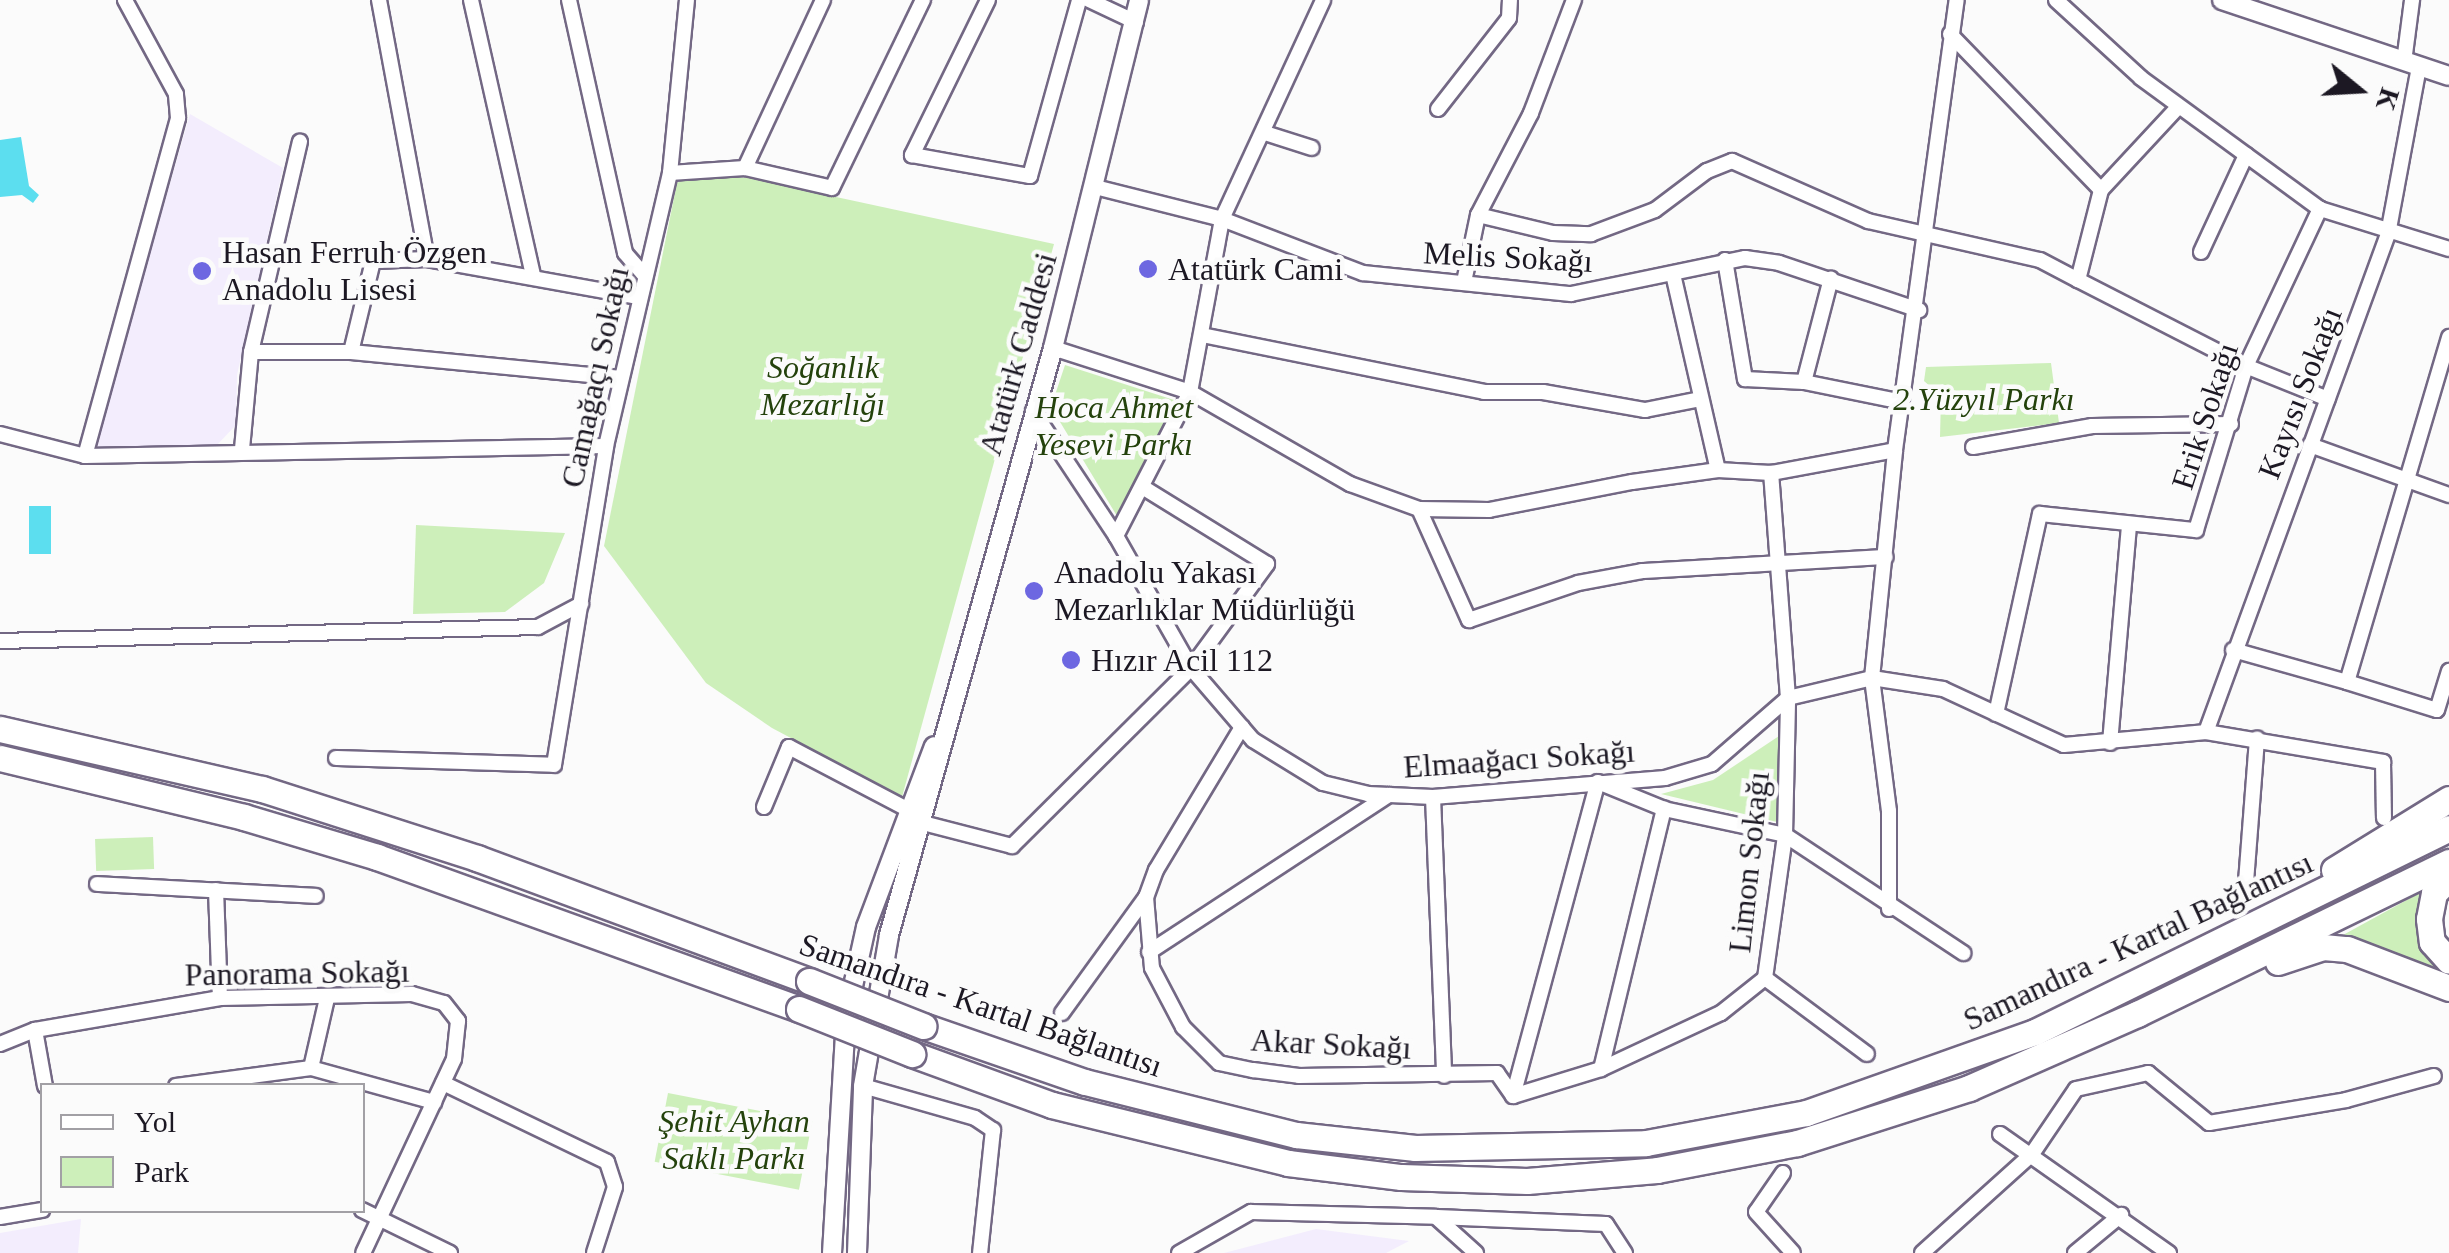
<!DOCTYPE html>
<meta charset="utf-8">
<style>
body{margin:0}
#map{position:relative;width:2449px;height:1253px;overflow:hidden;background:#fbfbfb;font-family:Georgia,serif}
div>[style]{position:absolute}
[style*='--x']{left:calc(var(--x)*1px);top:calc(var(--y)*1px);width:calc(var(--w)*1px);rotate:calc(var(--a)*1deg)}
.built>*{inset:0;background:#f3edfd}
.green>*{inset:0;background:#cdefba;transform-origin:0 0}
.water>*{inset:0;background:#5cdeef;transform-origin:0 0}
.roads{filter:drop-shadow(2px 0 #736884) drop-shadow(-2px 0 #736884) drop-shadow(0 2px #736884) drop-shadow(0 -2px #736884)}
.minor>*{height:14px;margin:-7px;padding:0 7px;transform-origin:7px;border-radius:7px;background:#fff}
.tertiary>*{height:18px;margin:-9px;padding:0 9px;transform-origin:9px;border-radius:9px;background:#fff}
.motorway>*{height:25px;margin:-12.5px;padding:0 12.5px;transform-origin:12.5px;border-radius:12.5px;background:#fff}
.bridges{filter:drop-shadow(2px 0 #736884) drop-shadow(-2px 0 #736884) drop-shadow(0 2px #736884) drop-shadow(0 -2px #736884)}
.motorway-bridge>*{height:25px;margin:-12.5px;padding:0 12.5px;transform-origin:12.5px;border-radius:12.5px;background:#fff}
.dots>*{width:28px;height:28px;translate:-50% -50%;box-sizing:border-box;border:5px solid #fbfbfb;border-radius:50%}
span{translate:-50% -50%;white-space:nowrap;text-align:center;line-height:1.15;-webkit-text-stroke:9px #fbfbfb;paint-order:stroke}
.poi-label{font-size:32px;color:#1c1823}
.left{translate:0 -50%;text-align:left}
.street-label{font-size:32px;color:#1c1823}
.park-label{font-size:32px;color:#24420c;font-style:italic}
.legend{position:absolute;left:40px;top:1083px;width:325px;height:130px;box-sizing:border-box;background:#fbfbfb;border:2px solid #a2a0a5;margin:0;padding:12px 18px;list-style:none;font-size:30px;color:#1c1823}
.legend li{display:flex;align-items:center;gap:20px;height:50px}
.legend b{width:50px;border:2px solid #a2a0a5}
.north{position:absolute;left:2309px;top:40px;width:100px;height:100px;-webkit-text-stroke:8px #fbfbfb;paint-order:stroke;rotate:108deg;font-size:28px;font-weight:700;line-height:40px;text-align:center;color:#1c1823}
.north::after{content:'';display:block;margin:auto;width:35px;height:45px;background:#1c1823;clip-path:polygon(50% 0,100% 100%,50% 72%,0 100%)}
</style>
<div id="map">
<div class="built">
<div style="clip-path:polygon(190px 114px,283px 168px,237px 375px,236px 425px,216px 446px,94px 448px)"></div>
<div style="clip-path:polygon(81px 1219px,78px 1253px,0 1253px,0 1233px)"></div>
<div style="clip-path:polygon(1316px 1229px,1409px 1241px,1386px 1253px,1224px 1253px)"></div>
</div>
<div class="green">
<div style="clip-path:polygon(694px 173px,748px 178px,1054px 244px,902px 797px,772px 728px,706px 683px,604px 546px,677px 183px)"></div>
<div style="clip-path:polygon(2051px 363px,2059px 423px,1940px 437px,1941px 396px,1924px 381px,1926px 367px)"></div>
<div style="clip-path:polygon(1065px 365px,1174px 400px,1120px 521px,1051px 407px)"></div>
<div style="clip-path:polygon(416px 525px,565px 533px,544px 583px,505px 612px,413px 614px)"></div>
<div style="clip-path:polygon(1779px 736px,1777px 822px,1661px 794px,1713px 780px)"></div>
<div style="left:153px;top:837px;width:32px;height:58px;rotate:88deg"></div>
<div style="clip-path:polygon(2427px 889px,2417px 935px,2446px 973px,2343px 935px)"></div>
<div style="left:668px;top:1093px;width:147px;height:70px;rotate:11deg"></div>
</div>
<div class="water">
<div style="clip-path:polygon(21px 137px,29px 186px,39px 195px,33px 203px,22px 195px,0 197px,0 140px)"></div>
<div style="left:51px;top:506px;width:48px;height:22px;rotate:90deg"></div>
</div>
<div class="roads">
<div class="minor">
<div style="--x:379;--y:0;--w:263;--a:79.5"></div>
<div style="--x:471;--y:0;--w:282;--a:77.3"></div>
<div style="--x:569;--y:0;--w:259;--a:77.5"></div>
<div style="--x:625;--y:253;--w:29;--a:49"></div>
<div style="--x:988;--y:0;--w:173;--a:116.1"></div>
<div style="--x:912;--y:155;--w:120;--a:10.1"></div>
<div style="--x:1030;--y:176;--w:183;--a:-74.4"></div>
<div style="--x:1089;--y:0;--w:52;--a:25.1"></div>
<div style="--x:2056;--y:0;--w:115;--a:42.5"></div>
<div style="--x:2141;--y:78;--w:222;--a:36.2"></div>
<div style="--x:2320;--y:209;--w:135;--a:17.2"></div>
<div style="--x:1950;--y:34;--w:217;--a:45.9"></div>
<div style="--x:2101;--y:190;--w:93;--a:104.3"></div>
<div style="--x:2078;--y:280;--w:189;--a:27.1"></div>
<div style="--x:2246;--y:366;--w:88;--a:21.9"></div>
<div style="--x:2404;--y:62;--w:63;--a:-82.6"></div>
<div style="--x:1438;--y:109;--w:115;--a:-52"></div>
<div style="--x:1509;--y:18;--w:18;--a:-87"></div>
<div style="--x:1265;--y:133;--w:49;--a:17.7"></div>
<div style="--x:745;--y:168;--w:185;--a:-65.1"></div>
<div style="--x:670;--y:173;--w:75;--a:-3.8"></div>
<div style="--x:745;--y:168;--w:89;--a:12.9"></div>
<div style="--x:832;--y:188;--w:209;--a:-64.2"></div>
<div style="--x:1095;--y:187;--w:131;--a:14.1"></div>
<div style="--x:1222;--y:219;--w:151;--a:21"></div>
<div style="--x:1363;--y:273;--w:209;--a:5.8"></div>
<div style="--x:1571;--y:294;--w:178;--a:-11.7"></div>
<div style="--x:1745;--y:258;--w:34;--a:8"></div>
<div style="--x:1779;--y:263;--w:148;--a:18.6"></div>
<div style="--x:2101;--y:190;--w:113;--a:-47.1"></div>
<div style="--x:1478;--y:215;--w:77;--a:13.5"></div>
<div style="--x:1553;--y:233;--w:38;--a:2"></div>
<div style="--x:1591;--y:234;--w:68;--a:-20.6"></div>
<div style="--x:1655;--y:210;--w:65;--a:-36.9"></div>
<div style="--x:1707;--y:171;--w:27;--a:-22"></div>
<div style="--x:1732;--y:161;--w:149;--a:23.8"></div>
<div style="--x:1868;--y:221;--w:176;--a:12.8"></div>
<div style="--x:2040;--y:260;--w:43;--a:27.8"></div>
<div style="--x:2201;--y:252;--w:107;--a:-65.1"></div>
<div style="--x:1725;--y:260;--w:121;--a:80.5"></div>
<div style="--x:1745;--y:379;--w:59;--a:2.9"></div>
<div style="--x:1804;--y:382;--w:100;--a:11.5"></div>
<div style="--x:1673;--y:274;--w:201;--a:77.1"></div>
<div style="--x:1464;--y:282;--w:68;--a:-78.2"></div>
<div style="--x:1478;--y:215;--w:115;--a:-62.5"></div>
<div style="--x:1531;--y:113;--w:121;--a:-69.2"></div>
<div style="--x:1202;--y:335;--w:288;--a:11.4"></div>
<div style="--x:1484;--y:392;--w:59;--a:0"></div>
<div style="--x:1543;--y:392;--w:104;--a:10"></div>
<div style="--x:1645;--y:410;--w:56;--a:-11.3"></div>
<div style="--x:1053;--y:348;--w:144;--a:17.8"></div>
<div style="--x:1190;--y:392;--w:185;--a:29.9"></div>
<div style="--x:1350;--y:484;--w:73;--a:19.9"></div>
<div style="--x:1419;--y:509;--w:70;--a:0.8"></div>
<div style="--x:1489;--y:510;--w:146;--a:-11.1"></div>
<div style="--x:1632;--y:482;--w:87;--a:-7.9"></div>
<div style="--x:1718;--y:470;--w:53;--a:3.2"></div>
<div style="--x:1771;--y:473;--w:126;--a:-10.5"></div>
<div style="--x:251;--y:352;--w:100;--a:0"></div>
<div style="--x:351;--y:352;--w:269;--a:5.5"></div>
<div style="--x:351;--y:352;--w:94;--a:-76.4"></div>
<div style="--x:373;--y:261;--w:54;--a:-2.1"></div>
<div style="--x:427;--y:259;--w:215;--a:10.2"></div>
<div style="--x:1804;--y:382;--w:107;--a:-75.4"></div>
<div style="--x:1033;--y:411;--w:150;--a:56.4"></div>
<div style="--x:1116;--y:536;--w:152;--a:60.4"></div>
<div style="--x:1191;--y:668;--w:95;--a:49.3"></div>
<div style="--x:1253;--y:740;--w:82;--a:31.6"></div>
<div style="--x:1323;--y:783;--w:46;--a:13.7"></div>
<div style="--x:1368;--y:794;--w:65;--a:2.6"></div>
<div style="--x:1433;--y:797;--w:233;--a:-4.7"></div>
<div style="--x:1665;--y:778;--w:49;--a:-16.6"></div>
<div style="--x:1712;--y:764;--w:101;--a:-41"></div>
<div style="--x:1788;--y:698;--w:86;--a:-13.4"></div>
<div style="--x:1872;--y:678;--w:72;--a:8.8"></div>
<div style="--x:1943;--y:689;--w:133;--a:24.8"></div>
<div style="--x:2064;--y:745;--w:143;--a:-5.2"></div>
<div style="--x:2206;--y:732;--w:180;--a:9.6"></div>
<div style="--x:2383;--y:762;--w:56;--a:89"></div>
<div style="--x:0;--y:434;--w:88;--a:14.5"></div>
<div style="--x:85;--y:456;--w:521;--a:-1.1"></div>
<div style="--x:2310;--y:445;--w:148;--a:19.8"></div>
<div style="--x:1973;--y:447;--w:121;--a:-10"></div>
<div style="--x:2092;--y:426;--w:139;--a:-0.8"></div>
<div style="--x:242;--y:449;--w:97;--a:-84.7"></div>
<div style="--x:251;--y:352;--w:216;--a:-76.9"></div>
<div style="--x:85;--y:456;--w:351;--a:-74.6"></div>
<div style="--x:178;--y:118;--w:24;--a:-95"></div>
<div style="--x:176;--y:94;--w:107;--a:-118.5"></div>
<div style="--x:1419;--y:509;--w:122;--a:65.8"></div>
<div style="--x:1469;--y:620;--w:115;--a:-18.7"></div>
<div style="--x:1578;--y:583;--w:65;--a:-10.6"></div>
<div style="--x:1642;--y:571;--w:244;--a:-3.3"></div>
<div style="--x:1116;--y:536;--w:162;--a:-62.8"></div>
<div style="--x:1190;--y:392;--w:176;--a:-79.5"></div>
<div style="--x:1222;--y:219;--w:241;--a:-65.2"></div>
<div style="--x:0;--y:641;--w:538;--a:-1.49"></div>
<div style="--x:538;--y:627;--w:49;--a:-28.1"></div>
<div style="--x:2233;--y:650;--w:118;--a:15.7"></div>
<div style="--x:2347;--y:682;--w:360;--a:-73.5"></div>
<div style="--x:2347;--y:682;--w:94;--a:17.3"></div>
<div style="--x:2437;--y:710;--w:41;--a:-72.9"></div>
<div style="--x:1996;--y:714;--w:205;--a:-77.6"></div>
<div style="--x:2040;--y:514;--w:157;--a:5.9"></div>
<div style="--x:2196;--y:530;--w:171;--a:-73"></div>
<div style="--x:2246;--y:366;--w:174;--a:-64.8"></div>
<div style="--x:1242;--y:727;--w:167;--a:121"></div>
<div style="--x:1156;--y:870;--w:29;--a:110"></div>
<div style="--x:1146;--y:897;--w:71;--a:85.2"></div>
<div style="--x:1152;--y:968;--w:67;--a:62.3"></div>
<div style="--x:1183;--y:1027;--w:51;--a:45"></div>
<div style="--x:1219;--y:1063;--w:35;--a:12"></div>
<div style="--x:1253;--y:1070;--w:46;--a:7.4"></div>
<div style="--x:1299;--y:1076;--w:198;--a:-0.9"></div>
<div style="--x:1497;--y:1073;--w:28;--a:55"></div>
<div style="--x:2206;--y:732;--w:530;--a:-69.92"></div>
<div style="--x:2388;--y:234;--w:170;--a:-79.5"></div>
<div style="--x:2110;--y:743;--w:220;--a:-85"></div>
<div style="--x:336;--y:758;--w:218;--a:1.8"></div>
<div style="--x:554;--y:765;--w:323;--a:-80.7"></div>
<div style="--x:606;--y:446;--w:280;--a:-76.8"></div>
<div style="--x:670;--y:173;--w:174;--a:-84.4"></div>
<div style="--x:1433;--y:797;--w:279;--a:87.7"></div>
<div style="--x:764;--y:807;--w:65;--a:-67.4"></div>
<div style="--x:789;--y:747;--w:133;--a:27.7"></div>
<div style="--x:923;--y:823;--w:92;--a:14.5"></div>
<div style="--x:1012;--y:846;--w:252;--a:-44.8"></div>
<div style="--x:1191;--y:668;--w:129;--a:-53.8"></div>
<div style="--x:1267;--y:564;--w:145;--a:-148.3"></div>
<div style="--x:2246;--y:882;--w:144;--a:-85.6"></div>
<div style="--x:97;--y:884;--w:219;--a:3.1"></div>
<div style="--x:216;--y:890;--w:108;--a:87.9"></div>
<div style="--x:1889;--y:909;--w:98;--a:-90"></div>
<div style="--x:1889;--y:811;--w:134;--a:-97.3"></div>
<div style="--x:1872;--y:678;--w:229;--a:-84.2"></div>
<div style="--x:1895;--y:450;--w:454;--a:-82.2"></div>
<div style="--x:1149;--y:952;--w:287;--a:-33.2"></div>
<div style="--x:1765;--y:978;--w:127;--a:36.7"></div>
<div style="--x:1062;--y:1013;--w:143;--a:-54.1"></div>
<div style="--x:35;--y:1030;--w:57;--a:79.9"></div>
<div style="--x:0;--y:1044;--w:38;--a:-22"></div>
<div style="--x:35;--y:1030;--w:188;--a:-9.8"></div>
<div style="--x:220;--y:998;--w:192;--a:-1.2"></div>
<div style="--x:412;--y:994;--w:33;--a:16"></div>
<div style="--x:444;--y:1003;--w:23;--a:52"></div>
<div style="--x:458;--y:1021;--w:38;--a:96"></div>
<div style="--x:454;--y:1059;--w:214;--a:115.1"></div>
<div style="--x:311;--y:1068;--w:72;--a:-77.1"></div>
<div style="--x:1601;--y:1069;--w:268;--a:-76.4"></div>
<div style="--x:443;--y:1083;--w:182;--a:25.7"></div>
<div style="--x:607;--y:1162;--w:26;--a:72"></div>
<div style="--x:615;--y:1187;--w:69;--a:107.7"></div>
<div style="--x:176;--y:1086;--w:136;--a:-7.6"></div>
<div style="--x:311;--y:1068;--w:128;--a:15.5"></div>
<div style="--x:863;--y:1086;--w:116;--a:15.9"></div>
<div style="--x:975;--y:1118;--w:22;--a:34"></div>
<div style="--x:993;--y:1130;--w:124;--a:96"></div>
<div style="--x:1513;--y:1096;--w:92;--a:-17.1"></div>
<div style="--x:1601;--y:1069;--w:132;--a:-25"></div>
<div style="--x:1721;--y:1013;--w:56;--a:-38.5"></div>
<div style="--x:1765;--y:978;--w:144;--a:-82"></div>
<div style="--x:1785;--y:835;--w:137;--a:-88.7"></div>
<div style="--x:1788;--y:698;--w:226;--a:-94.3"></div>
<div style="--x:1513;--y:1096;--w:325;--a:-74.9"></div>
<div style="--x:1598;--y:782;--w:71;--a:22.2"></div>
<div style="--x:1664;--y:809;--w:124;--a:12.1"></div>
<div style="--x:1785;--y:835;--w:214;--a:33.5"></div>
<div style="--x:2000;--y:1134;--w:207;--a:35.2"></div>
<div style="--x:1783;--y:1173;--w:47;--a:124.7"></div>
<div style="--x:1756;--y:1212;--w:55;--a:47.9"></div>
<div style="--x:362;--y:1210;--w:98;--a:26"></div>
<div style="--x:0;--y:1217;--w:43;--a:-9.5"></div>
<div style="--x:1437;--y:1217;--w:169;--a:2.4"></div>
<div style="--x:1606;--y:1224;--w:35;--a:57"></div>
<div style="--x:1179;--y:1253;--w:83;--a:-29.7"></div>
<div style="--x:1251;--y:1212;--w:185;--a:1.5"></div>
<div style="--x:1436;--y:1217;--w:54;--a:42"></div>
<div style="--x:1922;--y:1253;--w:148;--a:-42"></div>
<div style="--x:2032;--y:1154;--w:78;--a:-55.9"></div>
<div style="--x:2076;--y:1089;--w:74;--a:-12.5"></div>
<div style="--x:2148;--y:1073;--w:79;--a:39.3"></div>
<div style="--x:2209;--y:1123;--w:139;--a:-9.5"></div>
<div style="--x:2346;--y:1100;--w:91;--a:-15.3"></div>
<div style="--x:2075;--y:1253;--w:60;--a:-39.6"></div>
</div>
<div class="tertiary">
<div style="--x:2222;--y:0;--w:239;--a:18.5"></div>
<div style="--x:832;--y:1253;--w:235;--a:-86.6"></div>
<div style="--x:846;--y:1018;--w:93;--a:-77.6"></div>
<div style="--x:866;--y:927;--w:193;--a:-69.4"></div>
<div style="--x:857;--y:1253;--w:167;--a:-87.9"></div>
<div style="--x:863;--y:1086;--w:153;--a:-80.2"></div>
<div style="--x:889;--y:935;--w:609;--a:-74.39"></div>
<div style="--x:1053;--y:348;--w:358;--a:-76.1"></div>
</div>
<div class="motorway">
<div style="--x:0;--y:729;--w:269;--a:12.9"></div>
<div style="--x:262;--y:789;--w:226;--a:17.8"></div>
<div style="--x:477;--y:858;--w:354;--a:20.3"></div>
<div style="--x:0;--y:758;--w:251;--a:13.6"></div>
<div style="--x:244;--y:817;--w:139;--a:16.7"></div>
<div style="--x:377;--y:857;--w:449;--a:19.8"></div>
<div style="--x:2334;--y:870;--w:135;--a:-31.7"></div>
<div style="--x:2449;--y:878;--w:21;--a:135"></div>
<div style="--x:2434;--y:893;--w:26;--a:101"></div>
<div style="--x:2429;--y:919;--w:23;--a:83"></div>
<div style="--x:2432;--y:942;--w:25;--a:48"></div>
<div style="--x:2278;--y:962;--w:47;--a:-18.4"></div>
<div style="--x:2323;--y:947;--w:24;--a:5"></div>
<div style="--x:2347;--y:949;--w:109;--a:20.9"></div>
<div style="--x:923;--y:1026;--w:171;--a:19.1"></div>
<div style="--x:1085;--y:1082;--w:218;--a:14.1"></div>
<div style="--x:1296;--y:1135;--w:120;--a:6.2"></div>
<div style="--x:1415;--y:1148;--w:231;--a:-1.2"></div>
<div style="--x:1646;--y:1143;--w:163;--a:-10.6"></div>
<div style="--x:1806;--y:1113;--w:243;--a:-19.5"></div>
<div style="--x:2035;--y:1032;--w:462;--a:-26.2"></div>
<div style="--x:912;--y:1054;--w:149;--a:20"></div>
<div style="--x:1052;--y:1105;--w:243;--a:13.8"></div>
<div style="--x:1288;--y:1163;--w:114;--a:7.1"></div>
<div style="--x:1401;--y:1177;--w:126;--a:1.8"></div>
<div style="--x:1527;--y:1181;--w:130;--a:-4.8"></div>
<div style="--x:1657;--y:1170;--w:143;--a:-10.9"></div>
<div style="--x:1797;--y:1143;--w:181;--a:-17.7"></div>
<div style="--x:1969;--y:1088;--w:184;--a:-23.8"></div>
<div style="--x:2137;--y:1014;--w:347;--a:-26"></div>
</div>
</div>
<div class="bridges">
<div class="motorway-bridge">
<div style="--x:809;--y:981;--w:123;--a:21.5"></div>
<div style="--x:799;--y:1009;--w:122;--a:21.7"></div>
</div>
</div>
<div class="dots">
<div style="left:1148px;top:269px;background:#6d67e1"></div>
<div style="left:202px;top:271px;background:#6d67e1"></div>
<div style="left:1034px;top:591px;background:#6d67e1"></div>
<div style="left:1071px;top:660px;background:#6d67e1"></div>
</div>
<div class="poi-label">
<span class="left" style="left:222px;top:271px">Hasan Ferruh Özgen<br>Anadolu Lisesi</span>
<span class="left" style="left:1168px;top:269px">Atatürk Cami</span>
<span class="left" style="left:1054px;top:591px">Anadolu Yakası<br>Mezarlıklar Müdürlüğü</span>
<span class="left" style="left:1091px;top:660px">Hızır Acil 112</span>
</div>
<div class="street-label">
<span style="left:1508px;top:257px;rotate:3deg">Melis Sokağı</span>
<span style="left:1018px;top:354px;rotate:-74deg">Atatürk Caddesi</span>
<span style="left:595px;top:377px;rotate:-78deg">Camağaçı Sokağı</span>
<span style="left:2300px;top:393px;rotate:-69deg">Kayısı Sokağı</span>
<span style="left:2205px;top:416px;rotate:-72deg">Erik Sokağı</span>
<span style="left:1519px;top:759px;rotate:-4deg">Elmaağacı Sokağı</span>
<span style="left:1749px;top:862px;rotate:-84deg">Limon Sokağı</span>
<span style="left:2138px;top:941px;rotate:-25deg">Samandıra - Kartal Bağlantısı</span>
<span style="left:297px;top:973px;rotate:-1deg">Panorama Sokağı</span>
<span style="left:981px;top:1005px;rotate:19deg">Samandıra - Kartal Bağlantısı</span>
<span style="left:1331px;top:1044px;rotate:3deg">Akar Sokağı</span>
</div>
<div class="park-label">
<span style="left:823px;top:386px">Soğanlık<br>Mezarlığı</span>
<span style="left:1984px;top:399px">2.Yüzyıl Parkı</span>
<span style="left:1114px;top:426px">Hoca Ahmet<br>Yesevi Parkı</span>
<span style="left:734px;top:1140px">Şehit Ayhan<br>Saklı Parkı</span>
</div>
<ul class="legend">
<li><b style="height:12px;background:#fff"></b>Yol</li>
<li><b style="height:28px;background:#cdefba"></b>Park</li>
</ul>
<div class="north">K</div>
</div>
